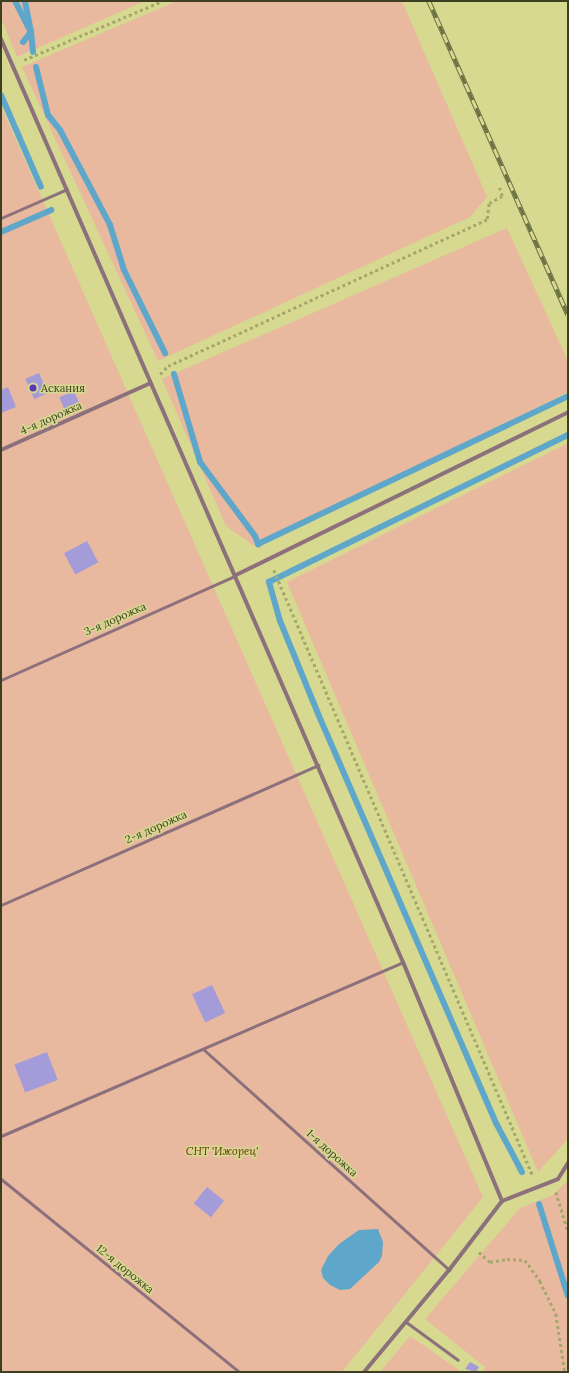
<!DOCTYPE html>
<meta charset="utf-8">
<style>
body{margin:0}
#map{position:relative;width:569px;height:1373px;overflow:hidden;background:#d6d98f;font-family:Lora,serif}
div>[style]{position:absolute}
[style*='--x']{left:calc(var(--x)*1px);top:calc(var(--y)*1px);width:calc(var(--w)*1px);rotate:calc(var(--a)*1deg)}
.green>*{inset:0;background:#e8b99f}
.water>*{inset:0;background:#5fa7ca}
.stream>*{height:6px;margin:-3px;padding:0 3px;transform-origin:3px;border-radius:3px;background:#5fa7ca}
.building>*{inset:0;background:#a49cd9;transform-origin:0 0}
.path>*{height:2.5px;margin-top:-1.25px;transform-origin:0;background:repeating-linear-gradient(90deg,#a5a86c 0 3px,transparent 0 6px)}
.service>*{height:3px;margin:-1.5px;padding:0 1.5px;transform-origin:1.5px;border-radius:1.5px;background:#8c707c}
.minor>*{height:4px;margin:-2px;padding:0 2px;transform-origin:2px;border-radius:2px;background:#8c707c}
.rail>*{height:4.5px;margin-top:-2.25px;transform-origin:0;background:repeating-linear-gradient(90deg,#d6d98f 0 9px,#6d7043 0 18px);box-sizing:border-box;border-block:1px solid #6d7043}
.dots>*{width:11px;height:11px;translate:-50% -50%;box-sizing:border-box;border:2px solid #d6d98f;border-radius:50%}
span{translate:-50% -50%;white-space:nowrap;text-align:center;line-height:1.15;-webkit-text-stroke:3px #d6d98f;paint-order:stroke}
.poi-label{font-size:11px;color:#3d3f20}
.left{translate:0 -50%;text-align:left}
.street-label{font-size:11px;color:#3d3f20}
.park-label{font-size:11px;color:#672f04;font-style:italic}
.frame{position:absolute;inset:0;border:2px solid #3d3f20;pointer-events:none}
</style>
<div id="map">
<div class="green">
<div style="clip-path:polygon(1px 1px,145px 1px,17px 57px,1px 18px)"></div>
<div style="clip-path:polygon(177px 1px,402px 1px,487px 197px,470px 217px,158px 361px,22px 67px)"></div>
<div style="clip-path:polygon(1px 106px,483px 1197px,342px 1372px,1px 1372px)"></div>
<div style="clip-path:polygon(507px 228px,568px 361px,568px 392px,256px 547px,226px 526px,162px 379px)"></div>
<div style="clip-path:polygon(568px 443px,568px 1139px,538px 1172px,287px 582px)"></div>
<div style="clip-path:polygon(568px 1180px,568px 1372px,483px 1372px,485px 1367px,425px 1319px,520px 1208px,553px 1195px)"></div>
<div style="clip-path:polygon(410px 1336px,462px 1372px,380px 1372px)"></div>
</div>
<div class="water">
<div style="clip-path:polygon(378px 1229px,383px 1242px,382px 1256px,379px 1262px,350px 1289px,340px 1290px,330px 1285px,323px 1278px,321px 1270px,328px 1256px,339px 1244px,359px 1230px)"></div>
</div>
<div class="stream">
<div style="--x:15;--y:1;--w:35;--a:63"></div>
<div style="--x:31;--y:32;--w:20;--a:84"></div>
<div style="--x:23;--y:42;--w:13;--a:-51"></div>
<div style="--x:31;--y:32;--w:32;--a:-101"></div>
<div style="--x:36;--y:67;--w:49;--a:76"></div>
<div style="--x:48;--y:115;--w:19;--a:51"></div>
<div style="--x:60;--y:130;--w:107;--a:62.2"></div>
<div style="--x:110;--y:225;--w:47;--a:72.7"></div>
<div style="--x:124;--y:270;--w:93;--a:63.7"></div>
<div style="--x:1;--y:95;--w:100;--a:66.5"></div>
<div style="--x:1;--y:232;--w:55;--a:-23.7"></div>
<div style="--x:174;--y:374;--w:92;--a:73.5"></div>
<div style="--x:200;--y:462;--w:92;--a:53.4"></div>
<div style="--x:255;--y:536;--w:9;--a:69"></div>
<div style="--x:258;--y:544;--w:344;--a:-25.5"></div>
<div style="--x:522;--y:1172;--w:55;--a:-118"></div>
<div style="--x:496;--y:1123;--w:444;--a:-113.5"></div>
<div style="--x:319;--y:716;--w:103;--a:-112.3"></div>
<div style="--x:280;--y:621;--w:41;--a:-105.8"></div>
<div style="--x:269;--y:582;--w:333;--a:-26.2"></div>
<div style="--x:539;--y:1204;--w:96;--a:72.5"></div>
</div>
<div class="building">
<div style="left:39px;top:373px;width:22px;height:15px;rotate:66deg"></div>
<div style="clip-path:polygon(8px 387px,16px 407px,1px 413px,1px 390px)"></div>
<div style="left:74px;top:391px;width:13px;height:16px;rotate:67deg"></div>
<div style="left:87px;top:541px;width:24px;height:26px;rotate:62deg"></div>
<div style="left:212px;top:985px;width:31px;height:22px;rotate:65deg"></div>
<div style="left:47px;top:1052px;width:30px;height:35px;rotate:69deg"></div>
<div style="left:207px;top:1187px;width:22px;height:21px;rotate:39deg"></div>
<div style="clip-path:polygon(470px 1362px,479px 1367px,476px 1372px,465px 1369px)"></div>
</div>
<div class="path">
<div style="--x:24;--y:60;--w:150;--a:-23.1"></div>
<div style="--x:160;--y:374;--w:11;--a:-45"></div>
<div style="--x:168;--y:366;--w:351;--a:-24.7"></div>
<div style="--x:487;--y:219;--w:16;--a:-83"></div>
<div style="--x:489;--y:203;--w:15;--a:-28"></div>
<div style="--x:502;--y:196;--w:9;--a:-108"></div>
<div style="--x:274;--y:570;--w:659;--a:66.86"></div>
<div style="--x:556;--y:1192;--w:41;--a:72.9"></div>
<div style="--x:479;--y:1252;--w:15;--a:42"></div>
<div style="--x:490;--y:1262;--w:17;--a:-10"></div>
<div style="--x:507;--y:1259;--w:18;--a:3"></div>
<div style="--x:525;--y:1260;--w:26;--a:54"></div>
<div style="--x:540;--y:1281;--w:37;--a:64"></div>
<div style="--x:556;--y:1314;--w:59;--a:81.2"></div>
</div>
<div class="service">
<div style="--x:1;--y:218;--w:72;--a:-23.7"></div>
<div style="--x:1;--y:680;--w:256;--a:-24"></div>
<div style="--x:1;--y:905;--w:347;--a:-23.8"></div>
<div style="--x:203;--y:1049;--w:331;--a:41.9"></div>
<div style="--x:1;--y:1136;--w:438;--a:-23.4"></div>
<div style="--x:1;--y:1179;--w:306;--a:39"></div>
<div style="--x:406;--y:1322;--w:64;--a:36.2"></div>
</div>
<div class="minor">
<div style="--x:1;--y:39;--w:1007;--a:66.47"></div>
<div style="--x:403;--y:962;--w:259;--a:67.5"></div>
<div style="--x:502;--y:1201;--w:87;--a:127.5"></div>
<div style="--x:449;--y:1270;--w:133;--a:129.8"></div>
<div style="--x:1;--y:450;--w:164;--a:-24.1"></div>
<div style="--x:236;--y:575;--w:370;--a:-26.1"></div>
<div style="--x:502;--y:1201;--w:60;--a:-21.4"></div>
<div style="--x:558;--y:1179;--w:19;--a:-58"></div>
</div>
<div class="rail">
<div style="--x:429;--y:1;--w:343;--a:66.1"></div>
</div>
<div class="dots">
<div style="left:33px;top:388px;background:#5b39b1"></div>
</div>
<div class="poi-label">
<span class="left" style="left:41px;top:388px">Аскания</span>
</div>
<div class="street-label">
<span style="left:51px;top:418px;rotate:-24deg">4-я дорожка</span>
<span style="left:115px;top:619px;rotate:-24deg">3-я дорожка</span>
<span style="left:156px;top:827px;rotate:-24deg">2-я дорожка</span>
<span style="left:332px;top:1153px;rotate:42deg">1-я дорожка</span>
<span style="left:125px;top:1269px;rotate:39deg">12-я дорожка</span>
</div>
<div class="park-label">
<span style="left:222px;top:1151px">СНТ 'Ижорец'</span>
</div>
<div class="frame"></div>
</div>
